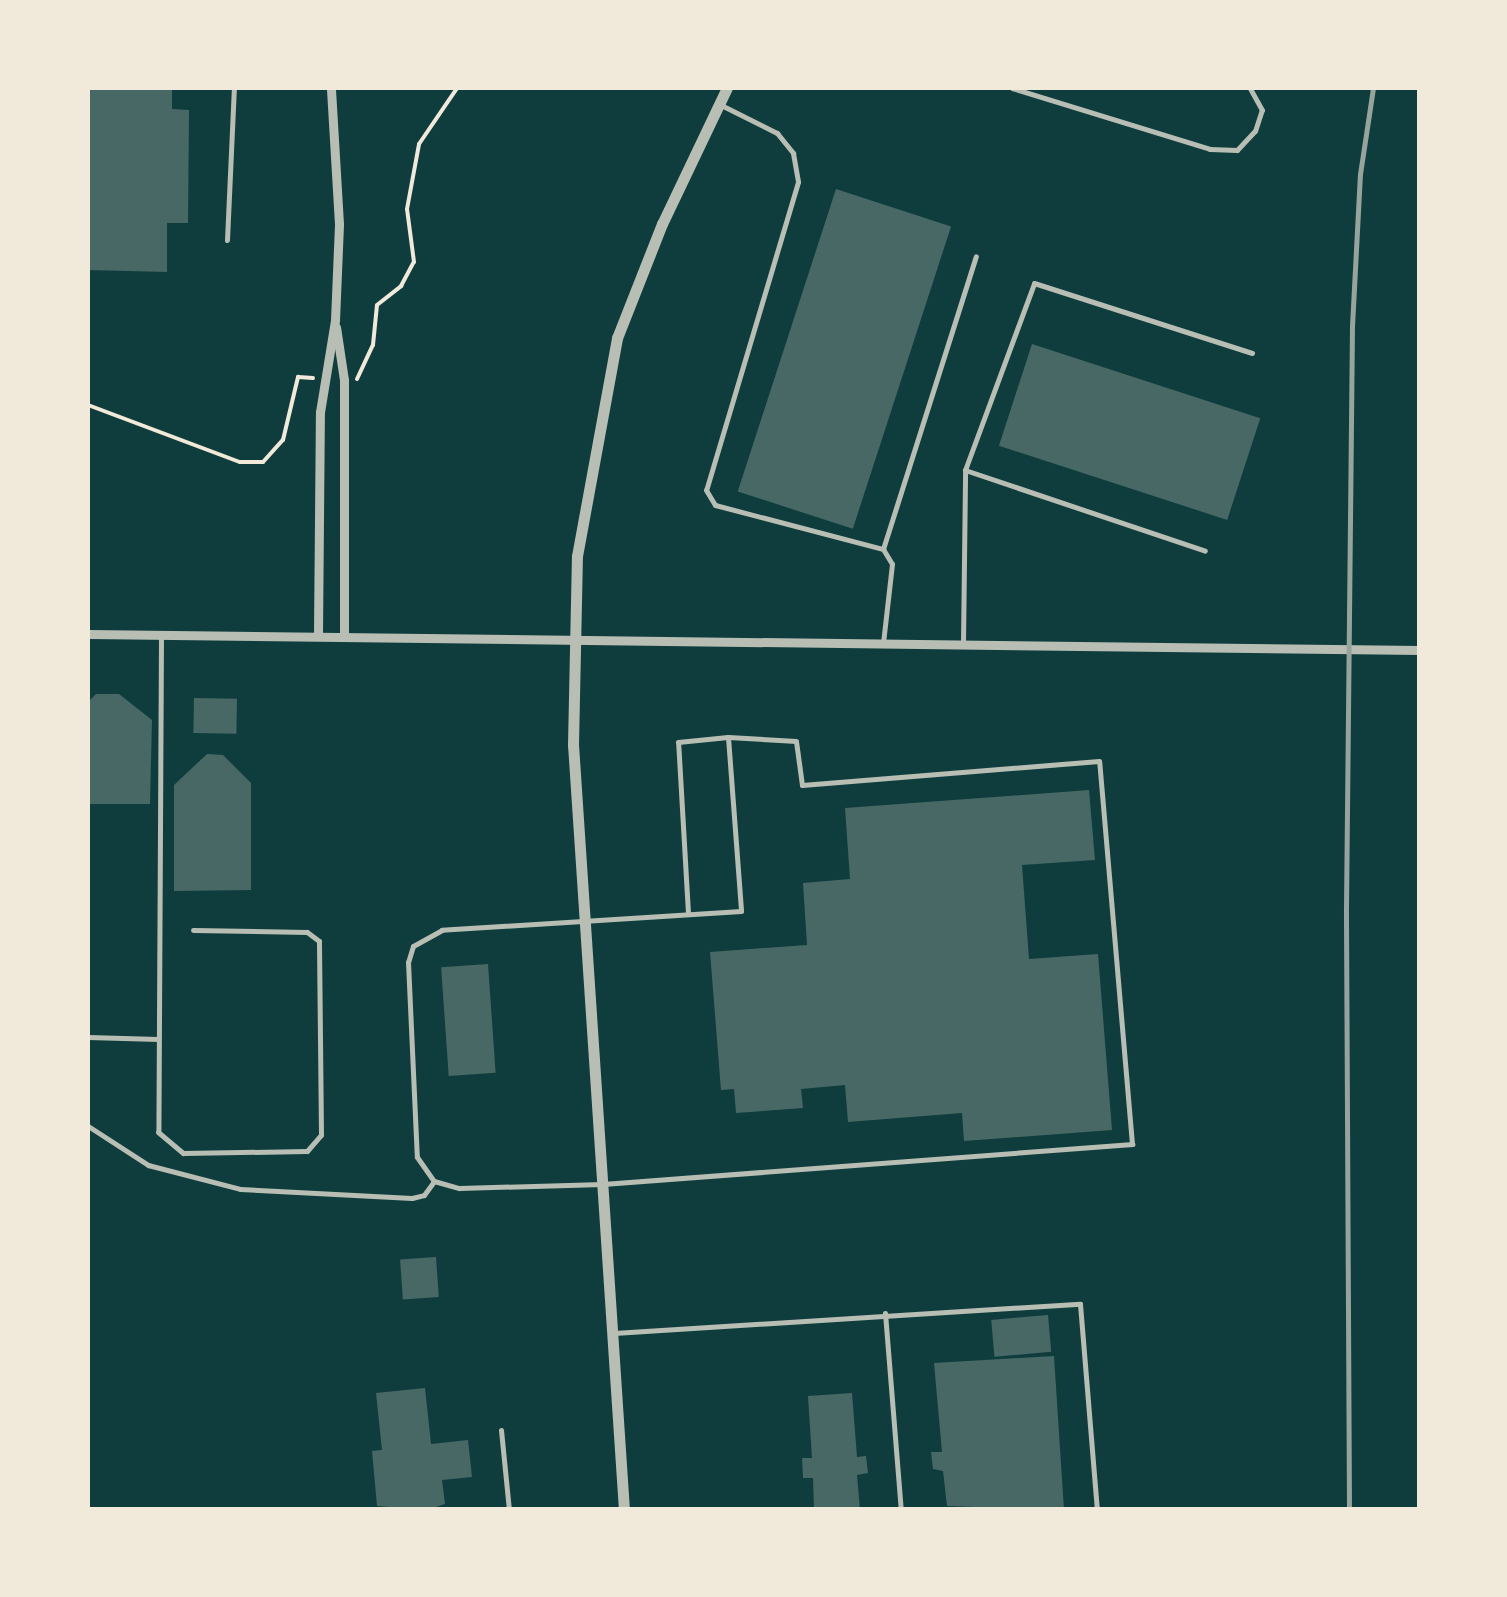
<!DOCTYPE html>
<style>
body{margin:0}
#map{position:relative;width:1507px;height:1597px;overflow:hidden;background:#0f3d3e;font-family:Manrope,sans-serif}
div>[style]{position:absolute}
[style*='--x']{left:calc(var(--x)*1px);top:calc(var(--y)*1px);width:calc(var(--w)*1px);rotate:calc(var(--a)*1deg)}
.building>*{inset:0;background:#486865;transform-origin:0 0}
.path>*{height:4px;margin:-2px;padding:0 2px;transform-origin:2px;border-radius:2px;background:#f1e9da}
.service>*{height:5px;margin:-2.5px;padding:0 2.5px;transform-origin:2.5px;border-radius:2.5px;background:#b8beb3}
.minor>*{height:9px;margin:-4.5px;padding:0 4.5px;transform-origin:4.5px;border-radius:4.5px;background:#b8beb3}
.tertiary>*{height:11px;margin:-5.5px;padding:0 5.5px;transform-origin:5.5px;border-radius:5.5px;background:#b8beb3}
.rail>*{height:5px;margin:-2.5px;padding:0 2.5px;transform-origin:2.5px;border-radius:2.5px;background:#97a49c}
span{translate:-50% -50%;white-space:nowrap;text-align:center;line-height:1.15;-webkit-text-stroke:10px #f1e9da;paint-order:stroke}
.frame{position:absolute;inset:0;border:90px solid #f1e9da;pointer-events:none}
</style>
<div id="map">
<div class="building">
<div style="clip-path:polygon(88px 88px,172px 88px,172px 109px,189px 110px,188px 223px,167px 223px,167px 272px,88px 270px)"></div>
<div style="left:836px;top:189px;width:121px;height:318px;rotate:18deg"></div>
<div style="left:1032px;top:344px;width:240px;height:107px;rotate:18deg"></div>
<div style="clip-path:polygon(96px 694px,119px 694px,152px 720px,150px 804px,88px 804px,88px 702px)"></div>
<div style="left:194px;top:698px;width:43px;height:35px;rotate:1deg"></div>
<div style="clip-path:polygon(207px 754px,223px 755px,251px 783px,251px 890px,174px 891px,174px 785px)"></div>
<div style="clip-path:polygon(1089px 790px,1095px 860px,1022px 865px,1029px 959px,1098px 954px,1112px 1130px,964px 1141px,962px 1113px,848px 1122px,845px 1085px,801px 1089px,803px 1108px,736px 1113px,734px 1089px,721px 1090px,710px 952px,807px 945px,803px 883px,850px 879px,845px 808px)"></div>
<div style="left:488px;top:964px;width:109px;height:47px;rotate:86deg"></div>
<div style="left:436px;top:1257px;width:40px;height:36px;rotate:86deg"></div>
<div style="left:1048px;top:1315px;width:37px;height:57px;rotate:85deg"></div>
<div style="clip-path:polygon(1054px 1356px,1064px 1510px,947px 1506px,943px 1471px,933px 1469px,931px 1452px,942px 1452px,934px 1363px)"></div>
<div style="clip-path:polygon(425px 1388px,431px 1444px,468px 1440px,472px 1477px,442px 1480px,445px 1504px,427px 1510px,377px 1506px,372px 1451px,382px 1450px,376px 1393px)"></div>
<div style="clip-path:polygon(852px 1393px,857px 1457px,866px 1456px,868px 1473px,857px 1475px,860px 1510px,814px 1510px,813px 1478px,803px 1478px,802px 1458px,812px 1458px,808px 1396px)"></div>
</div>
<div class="path">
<div style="--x:357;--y:379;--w:38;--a:-65"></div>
<div style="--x:373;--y:345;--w:40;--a:-84.3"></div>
<div style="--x:377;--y:305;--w:31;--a:-38"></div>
<div style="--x:401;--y:286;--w:27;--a:-62"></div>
<div style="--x:414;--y:262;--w:53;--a:-97.5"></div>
<div style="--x:407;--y:209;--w:66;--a:-79.5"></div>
<div style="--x:419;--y:144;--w:68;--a:-55.8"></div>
<div style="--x:88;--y:405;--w:162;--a:20.6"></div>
<div style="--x:240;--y:462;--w:23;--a:0"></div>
<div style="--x:263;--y:462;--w:30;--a:-48"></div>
<div style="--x:283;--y:440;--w:65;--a:-76.6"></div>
<div style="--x:298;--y:377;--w:15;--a:4"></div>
</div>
<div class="service">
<div style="--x:1012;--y:88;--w:207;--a:17.1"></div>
<div style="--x:1210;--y:149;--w:27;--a:2"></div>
<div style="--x:1237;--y:150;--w:26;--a:-47"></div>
<div style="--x:1255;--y:131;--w:22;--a:-72"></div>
<div style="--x:1262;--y:110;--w:25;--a:-119"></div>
<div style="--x:721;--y:105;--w:63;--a:26.6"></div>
<div style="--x:777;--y:133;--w:26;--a:51"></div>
<div style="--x:793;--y:153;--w:29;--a:80"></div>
<div style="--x:798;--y:182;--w:321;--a:106.6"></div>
<div style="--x:706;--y:490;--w:17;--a:59"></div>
<div style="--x:715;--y:505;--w:174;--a:14.7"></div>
<div style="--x:883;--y:549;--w:17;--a:59"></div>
<div style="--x:892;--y:564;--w:80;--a:96.5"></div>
<div style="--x:227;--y:240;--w:152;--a:-87.4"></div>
<div style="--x:965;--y:470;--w:199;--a:-69.7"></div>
<div style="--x:1034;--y:283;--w:229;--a:17.8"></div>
<div style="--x:883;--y:549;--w:307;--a:-72.4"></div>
<div style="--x:161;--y:637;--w:495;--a:90.3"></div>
<div style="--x:158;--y:1132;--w:33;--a:40"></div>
<div style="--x:183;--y:1153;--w:124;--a:-0.9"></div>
<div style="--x:307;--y:1151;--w:21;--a:-49"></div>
<div style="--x:321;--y:1135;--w:194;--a:-90.6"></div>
<div style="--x:319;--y:941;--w:15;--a:-143"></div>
<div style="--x:307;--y:932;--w:114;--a:-179"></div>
<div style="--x:963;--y:643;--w:173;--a:-89.3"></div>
<div style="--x:965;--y:470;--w:253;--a:18.6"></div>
<div style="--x:688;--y:913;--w:171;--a:-93.3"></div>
<div style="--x:678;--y:742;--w:50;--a:-5.7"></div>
<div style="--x:728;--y:737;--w:174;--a:85.7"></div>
<div style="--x:741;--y:911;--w:300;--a:176.4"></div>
<div style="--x:442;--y:930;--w:33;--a:151"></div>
<div style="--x:413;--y:946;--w:17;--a:107"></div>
<div style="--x:408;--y:962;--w:195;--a:87.4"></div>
<div style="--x:417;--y:1157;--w:29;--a:55"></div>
<div style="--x:434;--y:1181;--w:26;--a:16"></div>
<div style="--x:459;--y:1188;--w:144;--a:-1.6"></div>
<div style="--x:603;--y:1184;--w:531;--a:-4.32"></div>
<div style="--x:1132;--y:1144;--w:384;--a:-94.9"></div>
<div style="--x:1099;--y:761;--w:298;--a:175.4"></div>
<div style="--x:802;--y:785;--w:44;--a:-97.8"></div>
<div style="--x:796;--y:741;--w:68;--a:-176.6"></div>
<div style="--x:88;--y:1037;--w:70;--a:1.6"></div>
<div style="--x:88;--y:1126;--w:72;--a:33"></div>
<div style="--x:148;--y:1165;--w:95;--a:14.6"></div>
<div style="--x:240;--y:1189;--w:172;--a:3"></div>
<div style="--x:412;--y:1198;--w:12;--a:-14"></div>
<div style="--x:424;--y:1195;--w:17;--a:-54"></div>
<div style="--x:885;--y:1313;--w:198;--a:85.4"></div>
<div style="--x:614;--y:1333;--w:467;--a:-3.6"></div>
<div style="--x:1080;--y:1304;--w:207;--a:85.3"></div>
<div style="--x:501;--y:1430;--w:80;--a:84.3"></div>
</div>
<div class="minor">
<div style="--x:336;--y:327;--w:54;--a:81.4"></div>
<div style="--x:344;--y:380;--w:255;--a:90"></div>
<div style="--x:88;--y:634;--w:1332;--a:0.69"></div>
<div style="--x:318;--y:634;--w:222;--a:-89.5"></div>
<div style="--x:320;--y:412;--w:93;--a:-80.7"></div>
<div style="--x:335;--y:320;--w:96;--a:-87.6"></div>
<div style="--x:339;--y:224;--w:136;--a:-93.4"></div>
</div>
<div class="tertiary">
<div style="--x:624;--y:1510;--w:767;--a:-93.81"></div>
<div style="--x:573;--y:745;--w:189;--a:-88.8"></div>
<div style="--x:577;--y:556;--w:222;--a:-79.6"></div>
<div style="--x:617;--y:338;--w:123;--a:-68.5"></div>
<div style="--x:662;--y:224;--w:151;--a:-64.5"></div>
</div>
<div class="rail">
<div style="--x:1349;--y:1510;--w:602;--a:-90.29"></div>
<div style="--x:1346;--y:908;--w:582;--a:-89.41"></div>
<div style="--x:1352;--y:326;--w:152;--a:-87"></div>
<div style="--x:1360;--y:174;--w:87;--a:-81.4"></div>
</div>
<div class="frame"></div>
</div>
